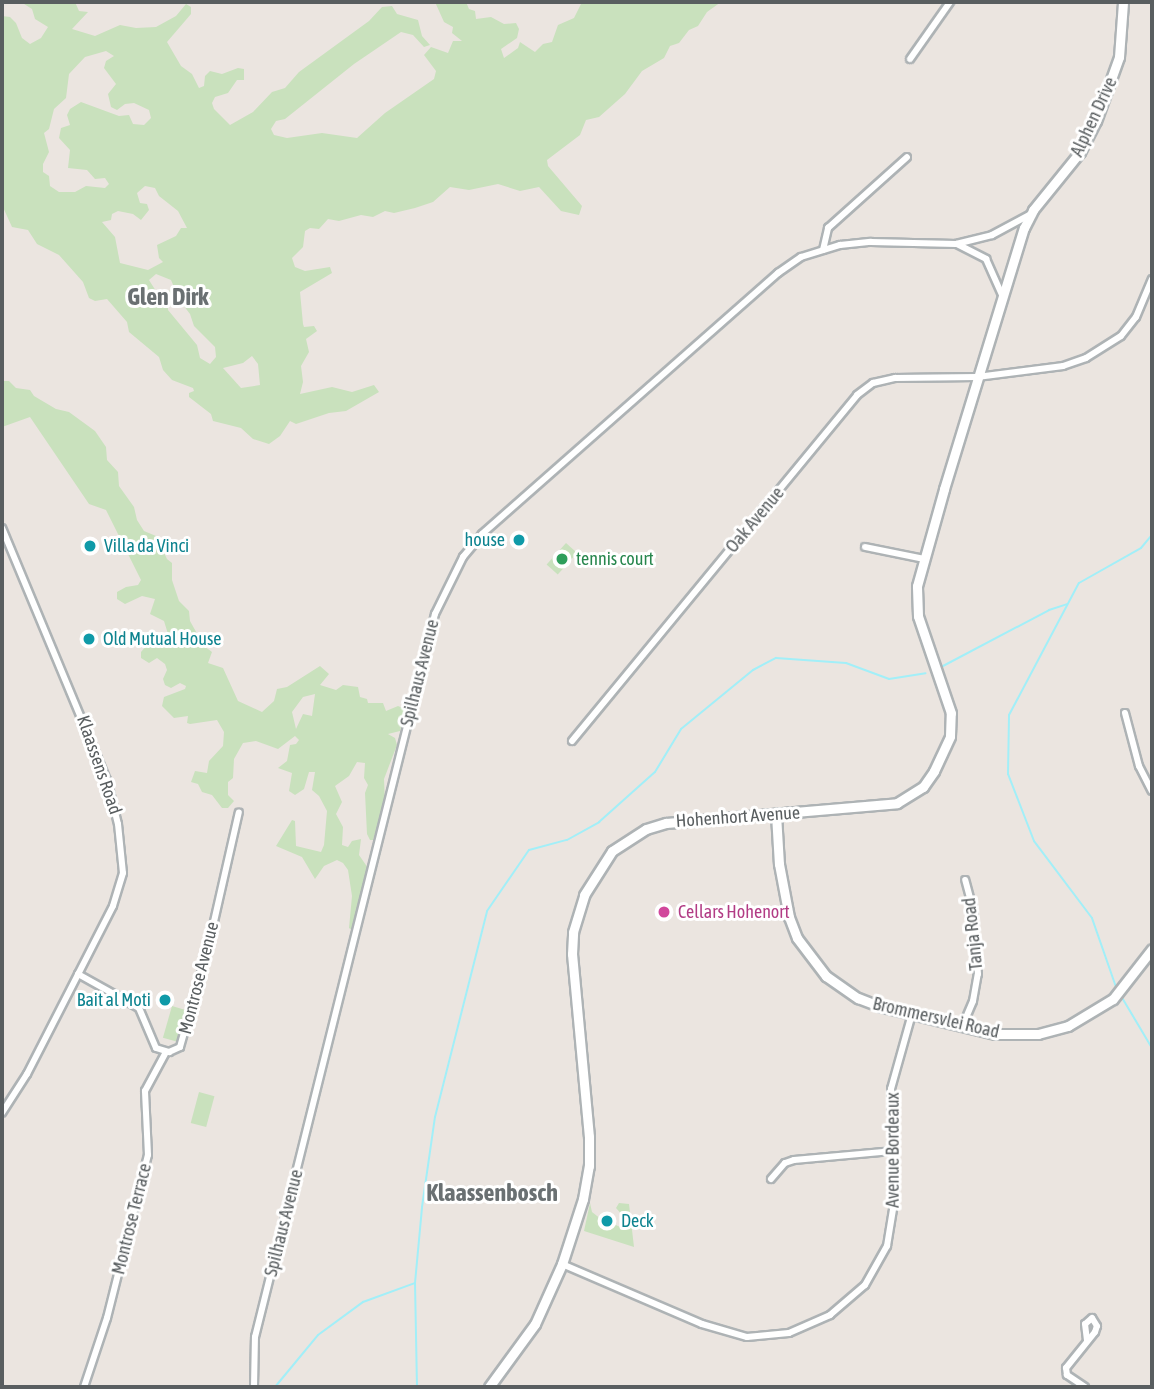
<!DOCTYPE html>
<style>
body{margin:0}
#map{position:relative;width:1154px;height:1389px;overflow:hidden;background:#ebe5e0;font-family:"Asap Condensed",sans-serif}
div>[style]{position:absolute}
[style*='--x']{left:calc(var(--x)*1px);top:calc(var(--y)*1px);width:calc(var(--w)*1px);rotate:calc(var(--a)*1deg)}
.green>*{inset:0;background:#c9e1bd;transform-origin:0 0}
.stream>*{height:2px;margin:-1px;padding:0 1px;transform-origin:1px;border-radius:1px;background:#a2eff8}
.roads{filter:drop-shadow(2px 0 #aeb3b5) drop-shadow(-2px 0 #aeb3b5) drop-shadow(0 2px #aeb3b5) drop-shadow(0 -2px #aeb3b5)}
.street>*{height:6px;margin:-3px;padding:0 3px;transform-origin:3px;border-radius:3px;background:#fff}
.secondary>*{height:9px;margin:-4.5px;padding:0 4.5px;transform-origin:4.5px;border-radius:4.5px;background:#fff}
.dots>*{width:19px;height:19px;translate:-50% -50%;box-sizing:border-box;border:4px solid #fff;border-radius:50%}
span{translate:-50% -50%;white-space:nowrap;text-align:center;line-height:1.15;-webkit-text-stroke:6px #fff;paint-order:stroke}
.street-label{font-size:18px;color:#595e60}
.culture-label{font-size:18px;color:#0d838f}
.right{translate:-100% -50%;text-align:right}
.left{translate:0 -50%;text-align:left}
.leisure-label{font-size:18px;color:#27864d}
.hotel-label{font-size:18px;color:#b23c85}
.district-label{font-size:24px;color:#6a7072;font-weight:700}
.frame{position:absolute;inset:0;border:4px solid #595e60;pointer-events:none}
</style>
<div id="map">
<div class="green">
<div style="clip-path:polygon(evenodd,21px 2px,75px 2px,79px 11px,88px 12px,72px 29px,95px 36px,120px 25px,136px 28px,156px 27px,176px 16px,186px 4px,191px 7px,191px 14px,167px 42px,181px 66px,192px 74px,199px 88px,204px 86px,205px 76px,210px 71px,222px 74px,238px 68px,244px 69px,244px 80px,237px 80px,228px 93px,215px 97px,212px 103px,214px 109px,230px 125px,253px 112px,272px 92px,285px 88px,299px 72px,369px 21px,382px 7px,392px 6px,397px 14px,418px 20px,422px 36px,430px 45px,424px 47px,413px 35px,401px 32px,354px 64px,285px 119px,276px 121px,271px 129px,274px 135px,287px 138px,322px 133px,357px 138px,385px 113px,434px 79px,436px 71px,424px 55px,431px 47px,448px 53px,453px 41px,462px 41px,452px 33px,453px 27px,444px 22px,435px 2px,466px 2px,469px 9px,475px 11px,476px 19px,491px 17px,504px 24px,516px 23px,519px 29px,517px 38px,501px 49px,504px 58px,518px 48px,520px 42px,535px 52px,543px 44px,552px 42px,558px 25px,574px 18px,582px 2px,721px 2px,707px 12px,698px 26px,689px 30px,679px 43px,670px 46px,664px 58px,642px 71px,625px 94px,599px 117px,586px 120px,580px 135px,547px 160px,548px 166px,582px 206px,579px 215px,561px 211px,539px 187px,520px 191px,498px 184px,469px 190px,450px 187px,433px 202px,415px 208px,394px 213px,385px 211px,373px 217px,361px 215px,339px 221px,328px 219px,319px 229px,310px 228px,305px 231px,303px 247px,292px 258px,295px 267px,305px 271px,330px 267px,332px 273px,300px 292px,303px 324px,304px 327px,314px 326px,317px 331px,306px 339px,309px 352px,301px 366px,303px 382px,300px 394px,332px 387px,352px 392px,374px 385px,379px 392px,346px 411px,329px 413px,296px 424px,290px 421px,280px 436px,269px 444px,253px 439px,241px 428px,213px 421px,211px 414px,189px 397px,189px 393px,194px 391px,193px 388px,172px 380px,163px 370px,159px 357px,129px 332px,127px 322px,107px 299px,95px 301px,89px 298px,83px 282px,59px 255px,37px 244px,28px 230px,12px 227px,2px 205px,2px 16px,10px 17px,16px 23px,22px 38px,30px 44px,41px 38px,48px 27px,35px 19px,32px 9px,21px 2px,106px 51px,114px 56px,106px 61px,104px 68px,116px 84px,108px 94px,111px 107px,117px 110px,125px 104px,134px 103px,149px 110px,151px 118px,144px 125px,133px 124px,129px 115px,119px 116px,81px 102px,70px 109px,67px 115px,70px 125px,61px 128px,59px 138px,70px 150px,68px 168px,87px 170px,95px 179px,105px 178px,109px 184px,105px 188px,86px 186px,75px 192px,59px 192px,50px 186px,49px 176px,43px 172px,43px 164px,49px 152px,44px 133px,49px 129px,54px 109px,66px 98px,69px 74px,85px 57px,106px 51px,21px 2px,145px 186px,155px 188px,159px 196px,178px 211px,187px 228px,181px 228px,176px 236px,157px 245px,159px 258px,163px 262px,148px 270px,120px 263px,115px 237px,102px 222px,111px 220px,112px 214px,118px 211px,133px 214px,141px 220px,149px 210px,147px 204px,140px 203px,137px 193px,145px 186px,21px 2px,156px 274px,171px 280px,174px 287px,167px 293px,167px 300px,161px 299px,149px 280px,156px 274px,21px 2px,180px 301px,190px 314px,194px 326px,215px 347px,216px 357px,210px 364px,200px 358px,197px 345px,168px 310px,168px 307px,180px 301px,21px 2px,252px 356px,258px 364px,260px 385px,241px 388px,223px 368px,243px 363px,252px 356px)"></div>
<div style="clip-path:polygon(evenodd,2px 381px,9px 381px,16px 388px,30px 390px,34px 396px,56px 409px,69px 412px,95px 431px,106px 447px,107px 460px,118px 472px,119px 486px,134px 507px,137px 520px,144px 531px,156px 536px,167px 559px,172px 563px,172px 580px,179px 601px,189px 611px,190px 621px,204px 646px,212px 652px,208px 663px,223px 668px,238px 701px,262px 712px,274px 701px,277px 689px,287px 687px,320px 666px,329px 674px,320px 685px,336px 690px,343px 685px,358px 687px,360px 697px,367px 699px,368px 703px,383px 703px,386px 711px,398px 706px,405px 709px,400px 731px,388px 734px,395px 738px,397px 745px,384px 779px,385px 802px,373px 840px,370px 840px,367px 834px,365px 793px,368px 785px,364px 778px,365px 763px,357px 762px,349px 776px,335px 786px,342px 802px,336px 814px,343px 827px,342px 845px,348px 847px,352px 841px,361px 839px,359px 855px,368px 868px,352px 930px,349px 928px,352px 896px,348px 870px,343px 863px,337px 860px,324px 866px,315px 879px,302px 857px,276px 846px,292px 820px,295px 821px,296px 846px,321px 852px,324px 845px,327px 811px,319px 796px,312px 790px,315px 772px,309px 772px,304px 789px,295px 795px,289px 791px,292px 773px,278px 768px,287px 761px,290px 745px,296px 744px,299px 740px,295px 736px,278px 749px,256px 741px,243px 743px,234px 759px,233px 778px,228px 782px,228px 795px,234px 801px,228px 808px,222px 808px,212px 795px,202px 792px,198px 784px,191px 782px,195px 771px,207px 773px,209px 761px,223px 746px,224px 732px,217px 720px,190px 724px,187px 723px,188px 716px,174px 718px,162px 706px,164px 697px,185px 689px,186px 686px,180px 683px,171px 688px,165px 685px,163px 679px,167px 670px,165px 664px,157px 658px,149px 663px,141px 658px,141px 652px,152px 639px,168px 634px,164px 621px,150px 614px,155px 599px,142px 596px,125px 604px,117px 599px,117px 592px,126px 587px,138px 585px,141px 580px,106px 510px,89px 504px,30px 417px,2px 427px,2px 381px,315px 694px,312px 716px,303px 714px,296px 729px,292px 712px,303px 697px,315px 694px)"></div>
<div style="left:566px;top:543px;width:15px;height:29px;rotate:42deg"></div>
<div style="left:172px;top:1006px;width:15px;height:33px;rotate:16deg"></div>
<div style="left:199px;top:1092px;width:16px;height:32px;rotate:15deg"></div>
<div style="clip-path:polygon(590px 1203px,592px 1212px,611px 1227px,614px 1224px,620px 1227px,625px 1218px,616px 1208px,619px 1203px,629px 1204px,634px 1247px,584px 1231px)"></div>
</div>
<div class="stream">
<div style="--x:943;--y:666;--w:120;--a:-27.8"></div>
<div style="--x:1049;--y:610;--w:19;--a:-18"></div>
<div style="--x:1116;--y:987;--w:73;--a:-109.2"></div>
<div style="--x:1092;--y:918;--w:96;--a:-127"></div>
<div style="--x:1034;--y:841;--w:72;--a:-111.2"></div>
<div style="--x:1008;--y:774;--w:59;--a:-89"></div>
<div style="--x:1009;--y:715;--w:149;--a:-62.1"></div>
<div style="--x:1079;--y:583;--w:71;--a:-29.4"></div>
<div style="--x:1141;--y:548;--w:17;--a:-50"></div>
<div style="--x:1121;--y:996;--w:61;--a:59.2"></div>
<div style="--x:415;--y:1283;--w:104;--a:88.9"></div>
<div style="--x:275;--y:1387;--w:67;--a:-50.4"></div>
<div style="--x:318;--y:1335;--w:56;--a:-36.3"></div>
<div style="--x:363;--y:1302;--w:55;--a:-20.1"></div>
<div style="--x:415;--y:1283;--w:76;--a:-84.7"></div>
<div style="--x:422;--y:1207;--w:91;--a:-81.8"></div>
<div style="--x:435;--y:1117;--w:212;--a:-75.8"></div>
<div style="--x:487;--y:911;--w:74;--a:-55.5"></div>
<div style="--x:529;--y:850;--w:39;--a:-15"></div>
<div style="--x:567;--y:840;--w:37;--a:-29"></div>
<div style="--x:599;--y:822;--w:75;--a:-41.8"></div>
<div style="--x:655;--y:772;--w:50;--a:-58.8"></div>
<div style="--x:681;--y:729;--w:93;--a:-39.3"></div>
<div style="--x:753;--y:670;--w:26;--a:-28"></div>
<div style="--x:776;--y:658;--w:70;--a:4.1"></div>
<div style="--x:846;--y:663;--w:46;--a:20.4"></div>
<div style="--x:889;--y:679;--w:37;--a:-9"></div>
</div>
<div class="roads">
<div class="street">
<div style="--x:910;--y:59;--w:70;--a:-54.9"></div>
<div style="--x:957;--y:244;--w:33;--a:27"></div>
<div style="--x:986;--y:259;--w:39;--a:66"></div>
<div style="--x:823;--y:250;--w:23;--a:-77"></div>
<div style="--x:828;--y:228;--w:106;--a:-41.9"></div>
<div style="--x:2;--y:528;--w:273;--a:67.4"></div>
<div style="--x:107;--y:780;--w:45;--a:76"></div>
<div style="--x:118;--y:824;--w:49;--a:84.2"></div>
<div style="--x:123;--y:873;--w:34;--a:107"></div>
<div style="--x:113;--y:906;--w:189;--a:117.1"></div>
<div style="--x:27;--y:1074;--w:46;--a:122.7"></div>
<div style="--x:865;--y:547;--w:60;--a:11.5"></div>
<div style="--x:1125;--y:713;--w:55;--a:75.2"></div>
<div style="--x:1139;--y:766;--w:28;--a:63"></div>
<div style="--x:572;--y:741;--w:448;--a:-50.5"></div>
<div style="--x:857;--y:395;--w:20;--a:-37"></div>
<div style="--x:873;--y:383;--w:23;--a:-13"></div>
<div style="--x:895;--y:378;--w:82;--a:-0.7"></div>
<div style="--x:977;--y:377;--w:87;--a:-7.3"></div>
<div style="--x:1063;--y:366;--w:24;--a:-19"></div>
<div style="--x:1086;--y:358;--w:41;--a:-32.2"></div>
<div style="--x:1121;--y:336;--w:24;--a:-52"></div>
<div style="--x:1136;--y:317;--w:41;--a:-67.2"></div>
<div style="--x:78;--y:974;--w:70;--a:29.1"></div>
<div style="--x:139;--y:1008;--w:43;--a:67"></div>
<div style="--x:156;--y:1048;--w:14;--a:17"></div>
<div style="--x:169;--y:1052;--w:12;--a:-24"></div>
<div style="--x:180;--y:1047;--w:103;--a:-74.2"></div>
<div style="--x:208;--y:948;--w:139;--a:-77.2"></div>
<div style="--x:962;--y:1027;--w:28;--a:-67"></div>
<div style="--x:973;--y:1001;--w:27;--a:-80"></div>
<div style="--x:978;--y:974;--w:65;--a:-94.4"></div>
<div style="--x:973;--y:909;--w:30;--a:-105"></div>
<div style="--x:771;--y:1179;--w:21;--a:-49"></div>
<div style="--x:785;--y:1163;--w:9;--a:-18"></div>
<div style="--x:794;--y:1160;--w:98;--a:-5.2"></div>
<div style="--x:562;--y:1264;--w:152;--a:23.2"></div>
<div style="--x:702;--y:1324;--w:47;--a:16.1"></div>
<div style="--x:747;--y:1337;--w:42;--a:-5.4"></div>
<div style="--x:789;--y:1333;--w:45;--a:-23.7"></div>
<div style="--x:830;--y:1315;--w:46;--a:-40.6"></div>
<div style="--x:865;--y:1285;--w:45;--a:-60.6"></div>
<div style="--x:887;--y:1246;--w:50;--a:-80.7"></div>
<div style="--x:895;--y:1197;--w:108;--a:-92.1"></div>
<div style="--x:891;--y:1089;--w:78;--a:-74.4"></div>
<div style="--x:84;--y:1387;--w:73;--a:-71.6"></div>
<div style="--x:107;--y:1318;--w:168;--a:-75.9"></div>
<div style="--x:148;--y:1155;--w:64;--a:-92.7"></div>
<div style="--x:145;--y:1091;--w:44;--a:-61.7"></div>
<div style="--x:254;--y:1387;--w:50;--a:-88.9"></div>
<div style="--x:255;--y:1337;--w:745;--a:-76.02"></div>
<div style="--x:435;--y:614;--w:64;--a:-63.8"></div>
<div style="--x:463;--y:557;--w:30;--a:-50"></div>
<div style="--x:482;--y:534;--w:395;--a:-41.4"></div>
<div style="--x:778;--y:273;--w:28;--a:-35"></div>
<div style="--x:801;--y:257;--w:41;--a:-17.1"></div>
<div style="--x:840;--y:245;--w:31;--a:-6"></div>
<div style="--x:871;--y:242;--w:85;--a:1.3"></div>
<div style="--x:956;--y:244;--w:37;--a:-14"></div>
<div style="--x:992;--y:235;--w:42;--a:-28.4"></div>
<div style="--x:1085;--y:1387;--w:22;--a:-146"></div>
<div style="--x:1067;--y:1375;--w:7;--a:-98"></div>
<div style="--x:1066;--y:1368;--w:46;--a:-51.1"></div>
<div style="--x:1095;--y:1332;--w:6;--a:-72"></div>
<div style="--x:1097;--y:1326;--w:9;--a:-122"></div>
<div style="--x:1092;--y:1318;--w:9;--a:139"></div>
<div style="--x:1085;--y:1324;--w:17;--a:83"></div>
</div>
<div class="secondary">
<div style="--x:776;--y:814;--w:50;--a:86.6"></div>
<div style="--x:779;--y:864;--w:54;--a:79.3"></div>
<div style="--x:789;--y:917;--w:22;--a:69"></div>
<div style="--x:797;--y:938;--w:48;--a:52.7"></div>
<div style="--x:826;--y:976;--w:39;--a:35"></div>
<div style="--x:858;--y:998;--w:22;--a:21"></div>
<div style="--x:879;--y:1006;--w:120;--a:13.5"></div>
<div style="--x:996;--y:1034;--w:42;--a:0"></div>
<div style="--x:1038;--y:1034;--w:31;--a:-15"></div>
<div style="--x:1068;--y:1026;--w:52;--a:-31"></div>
<div style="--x:1113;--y:999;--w:63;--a:-52"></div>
<div style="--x:489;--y:1387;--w:78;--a:-53.9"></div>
<div style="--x:535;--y:1324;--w:66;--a:-65.8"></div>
<div style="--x:562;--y:1264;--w:68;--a:-72.1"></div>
<div style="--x:583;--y:1199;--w:34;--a:-80"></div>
<div style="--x:589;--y:1166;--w:29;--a:-90"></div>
<div style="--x:589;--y:1137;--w:184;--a:-95.3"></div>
<div style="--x:572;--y:954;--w:22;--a:-87"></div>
<div style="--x:573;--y:932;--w:39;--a:-73"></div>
<div style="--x:584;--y:895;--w:52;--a:-57.5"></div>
<div style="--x:612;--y:851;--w:40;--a:-32.9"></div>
<div style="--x:646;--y:829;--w:21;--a:-17"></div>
<div style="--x:666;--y:823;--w:232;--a:-4.9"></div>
<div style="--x:897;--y:803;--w:31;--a:-32"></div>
<div style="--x:923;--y:787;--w:19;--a:-55"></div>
<div style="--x:934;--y:771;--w:38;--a:-65"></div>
<div style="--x:950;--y:736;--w:23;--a:-88"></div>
<div style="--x:951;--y:713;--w:102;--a:-108.8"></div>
<div style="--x:918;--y:616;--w:30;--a:-92"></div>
<div style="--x:917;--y:586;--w:101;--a:-74.4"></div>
<div style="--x:944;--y:489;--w:273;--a:-73"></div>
<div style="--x:1024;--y:228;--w:20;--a:-63"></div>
<div style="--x:1033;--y:210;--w:75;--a:-51"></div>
<div style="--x:1080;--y:152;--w:35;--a:-63"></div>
<div style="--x:1096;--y:121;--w:68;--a:-70.2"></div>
<div style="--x:1119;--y:57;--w:55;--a:-85.8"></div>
</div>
</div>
<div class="dots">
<div style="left:519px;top:540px;background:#0f9aa8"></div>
<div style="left:90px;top:546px;background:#0f9aa8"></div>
<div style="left:562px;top:559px;background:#2e9e5b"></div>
<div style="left:89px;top:639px;background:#0f9aa8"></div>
<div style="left:664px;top:912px;background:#d1479c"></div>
<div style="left:165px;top:1000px;background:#0f9aa8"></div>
<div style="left:607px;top:1221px;background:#0f9aa8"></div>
</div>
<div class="street-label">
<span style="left:1094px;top:117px;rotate:-65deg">Alphen Drive</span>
<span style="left:755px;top:520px;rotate:-50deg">Oak Avenue</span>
<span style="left:420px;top:673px;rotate:-76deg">Spilhaus Avenue</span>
<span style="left:99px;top:765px;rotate:71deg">Klaassens Road</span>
<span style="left:738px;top:817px;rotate:-4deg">Hohenhort Avenue</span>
<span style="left:973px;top:934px;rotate:-96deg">Tanja Road</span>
<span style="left:199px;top:978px;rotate:-76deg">Montrose Avenue</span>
<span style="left:936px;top:1018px;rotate:13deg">Brommersvlei Road</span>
<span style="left:893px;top:1150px;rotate:-90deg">Avenue Bordeaux</span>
<span style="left:132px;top:1219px;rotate:-76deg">Montrose Terrace</span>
<span style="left:284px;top:1223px;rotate:-76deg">Spilhaus Avenue</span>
</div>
<div class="culture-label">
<span class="right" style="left:505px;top:540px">house</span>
<span class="left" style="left:104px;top:546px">Villa da Vinci</span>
<span class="left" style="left:103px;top:639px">Old Mutual House</span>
<span class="right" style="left:151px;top:1000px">Bait al Moti</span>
<span class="left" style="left:621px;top:1221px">Deck</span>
</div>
<div class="leisure-label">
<span class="left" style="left:576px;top:559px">tennis court</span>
</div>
<div class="hotel-label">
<span class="left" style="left:678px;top:912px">Cellars Hohenort</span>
</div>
<div class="district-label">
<span style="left:168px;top:297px">Glen Dirk</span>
<span style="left:492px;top:1193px">Klaassenbosch</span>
</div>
<div class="frame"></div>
</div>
